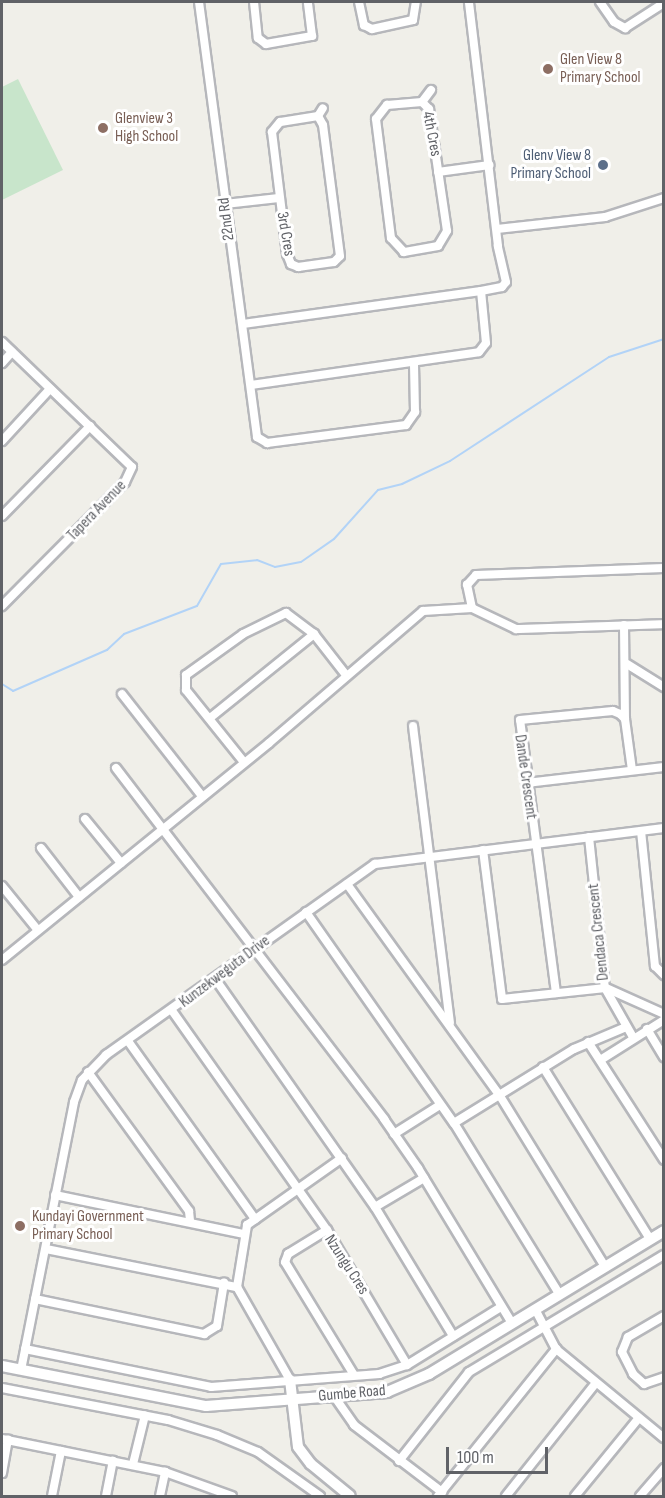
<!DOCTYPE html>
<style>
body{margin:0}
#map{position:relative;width:665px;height:1498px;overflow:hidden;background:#f0efe9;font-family:"Sofia Sans Condensed",sans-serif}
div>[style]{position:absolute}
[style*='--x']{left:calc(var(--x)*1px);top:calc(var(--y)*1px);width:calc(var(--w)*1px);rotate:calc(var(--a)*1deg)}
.green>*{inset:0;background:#c8e5cb}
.stream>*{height:2px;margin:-1px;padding:0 1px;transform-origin:1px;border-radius:1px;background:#b2d3f7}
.roads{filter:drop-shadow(2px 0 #b6b7bb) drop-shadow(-2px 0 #b6b7bb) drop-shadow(0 2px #b6b7bb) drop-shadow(0 -2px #b6b7bb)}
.minor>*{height:8px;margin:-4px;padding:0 4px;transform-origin:4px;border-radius:4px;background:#fff}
.tertiary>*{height:10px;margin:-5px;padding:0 5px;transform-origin:5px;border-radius:5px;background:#fff}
.dots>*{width:16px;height:16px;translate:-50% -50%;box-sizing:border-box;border:3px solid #fff;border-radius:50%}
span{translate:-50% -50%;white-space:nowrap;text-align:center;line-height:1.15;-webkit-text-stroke:6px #fff;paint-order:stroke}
.education-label{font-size:16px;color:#785e54}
.left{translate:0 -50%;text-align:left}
.street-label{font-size:16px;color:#606267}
.service-label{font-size:16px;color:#4e5e75}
.right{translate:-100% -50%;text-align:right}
.frame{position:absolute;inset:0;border:3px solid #606267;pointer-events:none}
.scale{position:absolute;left:446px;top:1447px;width:102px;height:27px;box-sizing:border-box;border:3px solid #606267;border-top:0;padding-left:8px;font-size:18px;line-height:21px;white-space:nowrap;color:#606267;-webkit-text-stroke:4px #fff;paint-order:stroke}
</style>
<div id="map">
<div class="green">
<div style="clip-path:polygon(18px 79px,63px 170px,2px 200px,2px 87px)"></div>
</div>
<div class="stream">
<div style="--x:2;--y:684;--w:13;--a:32"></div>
<div style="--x:13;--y:691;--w:103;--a:-23.6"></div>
<div style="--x:107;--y:650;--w:23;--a:-43"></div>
<div style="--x:124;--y:634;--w:78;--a:-21"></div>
<div style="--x:197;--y:606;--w:48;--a:-60.3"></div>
<div style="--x:221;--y:564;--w:36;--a:-6"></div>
<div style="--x:257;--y:560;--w:19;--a:21"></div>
<div style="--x:275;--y:567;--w:26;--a:-11"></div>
<div style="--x:301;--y:562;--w:40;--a:-34.9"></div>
<div style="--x:334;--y:539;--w:66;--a:-48.1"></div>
<div style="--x:378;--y:490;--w:25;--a:-14"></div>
<div style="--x:402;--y:484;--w:53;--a:-25.6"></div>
<div style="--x:450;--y:461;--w:190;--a:-33.2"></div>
<div style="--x:609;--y:357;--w:58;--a:-18.1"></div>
</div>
<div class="roads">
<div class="minor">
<div style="--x:199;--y:2;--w:439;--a:82.4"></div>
<div style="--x:257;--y:437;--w:12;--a:31"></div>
<div style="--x:267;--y:443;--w:140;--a:-7.4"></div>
<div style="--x:406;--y:425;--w:16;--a:-55"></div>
<div style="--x:415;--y:412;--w:49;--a:-91.2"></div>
<div style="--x:254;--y:2;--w:36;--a:84"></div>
<div style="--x:258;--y:38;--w:10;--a:37"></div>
<div style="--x:266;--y:44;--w:47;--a:-9.9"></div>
<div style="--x:312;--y:36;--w:34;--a:-97"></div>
<div style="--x:359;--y:2;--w:24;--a:78"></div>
<div style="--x:364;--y:25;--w:9;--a:27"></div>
<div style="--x:372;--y:29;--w:42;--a:-12.4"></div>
<div style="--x:413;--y:20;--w:18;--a:-81"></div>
<div style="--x:600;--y:2;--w:24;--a:55"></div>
<div style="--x:614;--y:22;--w:13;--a:29"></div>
<div style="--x:625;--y:28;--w:46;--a:-32.7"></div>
<div style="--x:422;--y:102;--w:10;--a:45"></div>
<div style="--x:429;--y:109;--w:123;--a:81.6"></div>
<div style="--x:447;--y:231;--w:17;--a:121"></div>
<div style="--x:438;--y:246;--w:35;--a:170"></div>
<div style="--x:404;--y:252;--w:19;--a:-133"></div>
<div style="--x:391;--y:238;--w:120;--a:-97.2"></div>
<div style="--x:376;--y:119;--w:18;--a:-52"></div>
<div style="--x:387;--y:105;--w:35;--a:-5"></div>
<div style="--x:422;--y:102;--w:15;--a:-53"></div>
<div style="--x:318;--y:116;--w:38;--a:171"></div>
<div style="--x:280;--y:122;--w:13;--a:129"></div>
<div style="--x:272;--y:132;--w:123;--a:83"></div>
<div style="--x:287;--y:254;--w:11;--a:68"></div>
<div style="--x:291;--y:264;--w:8;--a:23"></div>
<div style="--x:298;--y:267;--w:36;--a:-8"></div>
<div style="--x:334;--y:262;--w:8;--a:-45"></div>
<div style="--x:340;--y:256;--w:132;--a:-97.4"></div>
<div style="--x:323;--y:125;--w:10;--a:-119"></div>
<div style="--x:318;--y:116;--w:9;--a:-58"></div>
<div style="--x:438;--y:172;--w:52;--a:-7.7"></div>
<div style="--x:225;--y:204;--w:54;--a:-6.3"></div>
<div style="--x:497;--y:229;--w:109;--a:-6.3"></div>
<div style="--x:605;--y:217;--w:62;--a:-17.9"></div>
<div style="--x:243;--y:324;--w:240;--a:-7.9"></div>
<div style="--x:481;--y:291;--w:21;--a:-11"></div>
<div style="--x:502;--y:287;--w:6;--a:-51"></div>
<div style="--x:506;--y:282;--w:37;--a:-103"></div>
<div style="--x:498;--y:246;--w:246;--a:-96.8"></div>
<div style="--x:2;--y:342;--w:180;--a:43.9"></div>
<div style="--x:132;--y:467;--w:17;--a:115"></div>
<div style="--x:125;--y:482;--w:175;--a:134.8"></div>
<div style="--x:2;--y:363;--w:15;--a:-48"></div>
<div style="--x:251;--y:385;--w:230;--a:-8.2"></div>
<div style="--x:479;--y:352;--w:11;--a:-52"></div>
<div style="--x:486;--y:343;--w:52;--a:-95.5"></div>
<div style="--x:2;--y:441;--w:71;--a:-47.3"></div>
<div style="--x:2;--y:516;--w:126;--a:-45.6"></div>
<div style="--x:472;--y:608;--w:24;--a:-102"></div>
<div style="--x:467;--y:585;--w:13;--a:-48"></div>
<div style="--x:476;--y:575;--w:188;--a:-2.1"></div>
<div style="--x:624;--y:625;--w:94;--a:89.4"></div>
<div style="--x:627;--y:664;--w:44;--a:31.9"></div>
<div style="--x:122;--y:694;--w:130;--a:51.9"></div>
<div style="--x:210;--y:718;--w:134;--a:-38.9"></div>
<div style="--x:413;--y:726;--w:299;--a:82.9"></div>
<div style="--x:243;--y:761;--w:91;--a:-128.8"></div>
<div style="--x:186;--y:690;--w:15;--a:-90"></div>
<div style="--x:186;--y:675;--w:70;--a:-35.7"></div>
<div style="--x:243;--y:634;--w:48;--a:-26"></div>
<div style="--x:286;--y:613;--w:35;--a:37"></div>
<div style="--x:314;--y:634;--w:52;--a:52"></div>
<div style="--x:116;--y:768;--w:442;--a:52.6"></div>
<div style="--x:384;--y:1119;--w:60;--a:55.2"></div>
<div style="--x:418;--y:1168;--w:181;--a:58.8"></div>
<div style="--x:526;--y:783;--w:139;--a:-6.6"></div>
<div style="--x:85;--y:819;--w:57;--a:50.7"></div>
<div style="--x:641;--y:831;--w:136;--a:84.1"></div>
<div style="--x:655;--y:966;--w:13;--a:45"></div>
<div style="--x:589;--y:837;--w:152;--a:84"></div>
<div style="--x:605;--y:988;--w:56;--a:60.3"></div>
<div style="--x:41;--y:848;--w:62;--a:52.2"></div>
<div style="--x:483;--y:850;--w:150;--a:82.7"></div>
<div style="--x:502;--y:999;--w:104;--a:-6.1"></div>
<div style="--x:347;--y:884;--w:261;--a:54.2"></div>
<div style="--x:500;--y:1096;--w:201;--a:58.4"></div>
<div style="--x:2;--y:886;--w:55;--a:50.9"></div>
<div style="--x:306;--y:912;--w:258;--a:55"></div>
<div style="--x:454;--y:1123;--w:201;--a:58.4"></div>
<div style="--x:2;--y:960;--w:344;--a:-39.1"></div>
<div style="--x:269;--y:743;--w:203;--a:-40.6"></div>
<div style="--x:423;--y:611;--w:49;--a:-3.5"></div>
<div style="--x:472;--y:608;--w:49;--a:25.5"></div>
<div style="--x:516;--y:629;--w:148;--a:-1.9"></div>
<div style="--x:216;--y:980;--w:277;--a:55"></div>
<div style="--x:375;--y:1207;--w:151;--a:58.8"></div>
<div style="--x:606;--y:988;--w:64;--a:24.1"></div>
<div style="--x:556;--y:993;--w:275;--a:-97.5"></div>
<div style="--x:520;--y:720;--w:93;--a:-5.5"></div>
<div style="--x:613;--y:711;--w:8;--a:23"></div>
<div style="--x:620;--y:714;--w:7;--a:45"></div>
<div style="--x:625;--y:719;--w:51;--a:82.2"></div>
<div style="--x:173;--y:1012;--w:267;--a:54.8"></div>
<div style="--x:647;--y:1029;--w:33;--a:59"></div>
<div style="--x:128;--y:1041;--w:219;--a:54.5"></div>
<div style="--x:588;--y:1042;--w:140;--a:57.2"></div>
<div style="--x:602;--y:1059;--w:73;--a:-32.2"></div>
<div style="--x:543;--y:1067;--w:203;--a:58.1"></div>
<div style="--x:88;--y:1072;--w:172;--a:54"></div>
<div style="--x:189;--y:1211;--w:10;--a:84"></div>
<div style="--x:454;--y:1123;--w:141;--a:-31.7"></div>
<div style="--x:574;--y:1049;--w:56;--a:-22.9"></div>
<div style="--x:394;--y:1134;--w:54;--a:-32.2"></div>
<div style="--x:55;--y:1195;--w:192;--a:11.7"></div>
<div style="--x:375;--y:1207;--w:57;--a:-30.6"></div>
<div style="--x:46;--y:1249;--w:195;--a:11.3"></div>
<div style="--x:237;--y:1287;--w:107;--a:60.3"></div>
<div style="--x:237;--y:1287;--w:63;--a:-80.8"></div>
<div style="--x:247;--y:1225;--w:116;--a:-35.2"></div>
<div style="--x:35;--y:1299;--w:173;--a:11.7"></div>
<div style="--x:204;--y:1334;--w:15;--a:-32"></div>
<div style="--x:217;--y:1326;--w:44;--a:-80.8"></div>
<div style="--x:535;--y:1309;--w:45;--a:62.3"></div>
<div style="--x:556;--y:1349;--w:140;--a:39.5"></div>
<div style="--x:664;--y:1316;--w:42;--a:149.7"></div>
<div style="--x:628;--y:1337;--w:16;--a:112"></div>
<div style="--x:622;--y:1352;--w:25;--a:63"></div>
<div style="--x:633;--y:1374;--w:15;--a:42"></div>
<div style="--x:644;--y:1384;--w:21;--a:-19"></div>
<div style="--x:25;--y:1349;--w:190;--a:11.5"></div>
<div style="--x:211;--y:1387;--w:169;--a:-4.4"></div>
<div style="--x:379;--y:1374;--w:29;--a:-18"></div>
<div style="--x:407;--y:1365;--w:110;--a:-31.7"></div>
<div style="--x:21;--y:1370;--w:273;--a:-78.8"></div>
<div style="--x:74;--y:1102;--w:23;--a:-70"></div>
<div style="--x:82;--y:1080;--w:35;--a:-46"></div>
<div style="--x:106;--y:1055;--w:330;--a:-35.4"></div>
<div style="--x:375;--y:864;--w:291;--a:-7.1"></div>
<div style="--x:354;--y:1375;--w:132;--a:-121.4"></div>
<div style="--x:285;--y:1262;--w:9;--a:-69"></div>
<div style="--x:288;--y:1254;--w:46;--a:-31.6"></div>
<div style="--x:327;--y:1230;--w:157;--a:59.3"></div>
<div style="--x:2;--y:1388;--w:169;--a:10.9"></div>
<div style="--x:168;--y:1420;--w:51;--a:17"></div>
<div style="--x:217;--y:1435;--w:44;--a:22.5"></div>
<div style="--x:258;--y:1452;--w:76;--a:35.4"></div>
<div style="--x:334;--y:1396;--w:35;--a:55"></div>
<div style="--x:354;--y:1425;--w:111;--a:37.3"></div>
<div style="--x:2;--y:1439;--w:166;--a:11.4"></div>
<div style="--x:165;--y:1472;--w:71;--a:19.7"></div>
<div style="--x:399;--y:1461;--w:113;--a:-51.8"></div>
<div style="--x:469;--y:1372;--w:227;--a:-31"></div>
<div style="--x:133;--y:1464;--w:50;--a:-76.2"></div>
<div style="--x:2;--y:1473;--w:34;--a:-80"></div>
<div style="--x:52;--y:1496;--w:46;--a:-78.7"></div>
<div style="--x:106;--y:1496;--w:36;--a:-79"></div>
<div style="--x:160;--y:1496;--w:25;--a:-78"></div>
<div style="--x:438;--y:1496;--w:189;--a:-51.2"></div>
<div style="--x:506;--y:1496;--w:143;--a:-51.5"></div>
<div style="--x:575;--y:1496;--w:99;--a:-50.7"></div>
<div style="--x:640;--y:1496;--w:37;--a:-49"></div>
</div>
<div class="tertiary">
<div style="--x:2;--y:1366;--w:208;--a:11.1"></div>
<div style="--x:206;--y:1406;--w:182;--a:-4.4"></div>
<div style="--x:387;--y:1392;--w:46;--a:-23.2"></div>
<div style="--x:429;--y:1374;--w:275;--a:-31.3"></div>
<div style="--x:290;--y:1380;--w:67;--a:83.2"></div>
<div style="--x:298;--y:1447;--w:21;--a:53"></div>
<div style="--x:311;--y:1464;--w:50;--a:39.4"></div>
</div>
</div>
<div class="dots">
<div style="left:548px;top:69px;background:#8d6e63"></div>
<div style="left:103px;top:128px;background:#8d6e63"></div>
<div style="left:603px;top:165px;background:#5c6f8a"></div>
<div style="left:20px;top:1226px;background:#8d6e63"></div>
</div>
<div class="education-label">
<span class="left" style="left:560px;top:69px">Glen View 8<br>Primary School</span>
<span class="left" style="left:115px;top:128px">Glenview 3<br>High School</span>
<span class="left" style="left:32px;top:1226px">Kundayi Government<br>Primary School</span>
</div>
<div class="street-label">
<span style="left:431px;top:134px;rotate:79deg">4th Cres</span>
<span style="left:227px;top:219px;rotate:-97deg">22nd Rd</span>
<span style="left:285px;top:234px;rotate:80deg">3rd Cres</span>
<span style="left:97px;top:511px;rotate:-46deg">Tapera Avenue</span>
<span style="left:525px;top:777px;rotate:82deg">Dande Crescent</span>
<span style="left:599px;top:932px;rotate:-96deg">Dendaca Crescent</span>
<span style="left:225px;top:972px;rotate:-37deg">Kunzekweguta Drive</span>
<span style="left:346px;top:1265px;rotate:57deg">Nzungu Cres</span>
<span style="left:352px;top:1394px;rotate:-5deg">Gumbe Road</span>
</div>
<div class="service-label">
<span class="right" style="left:591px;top:165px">Glenv View 8<br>Primary School</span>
</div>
<div class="frame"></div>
<div class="scale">100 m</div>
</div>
